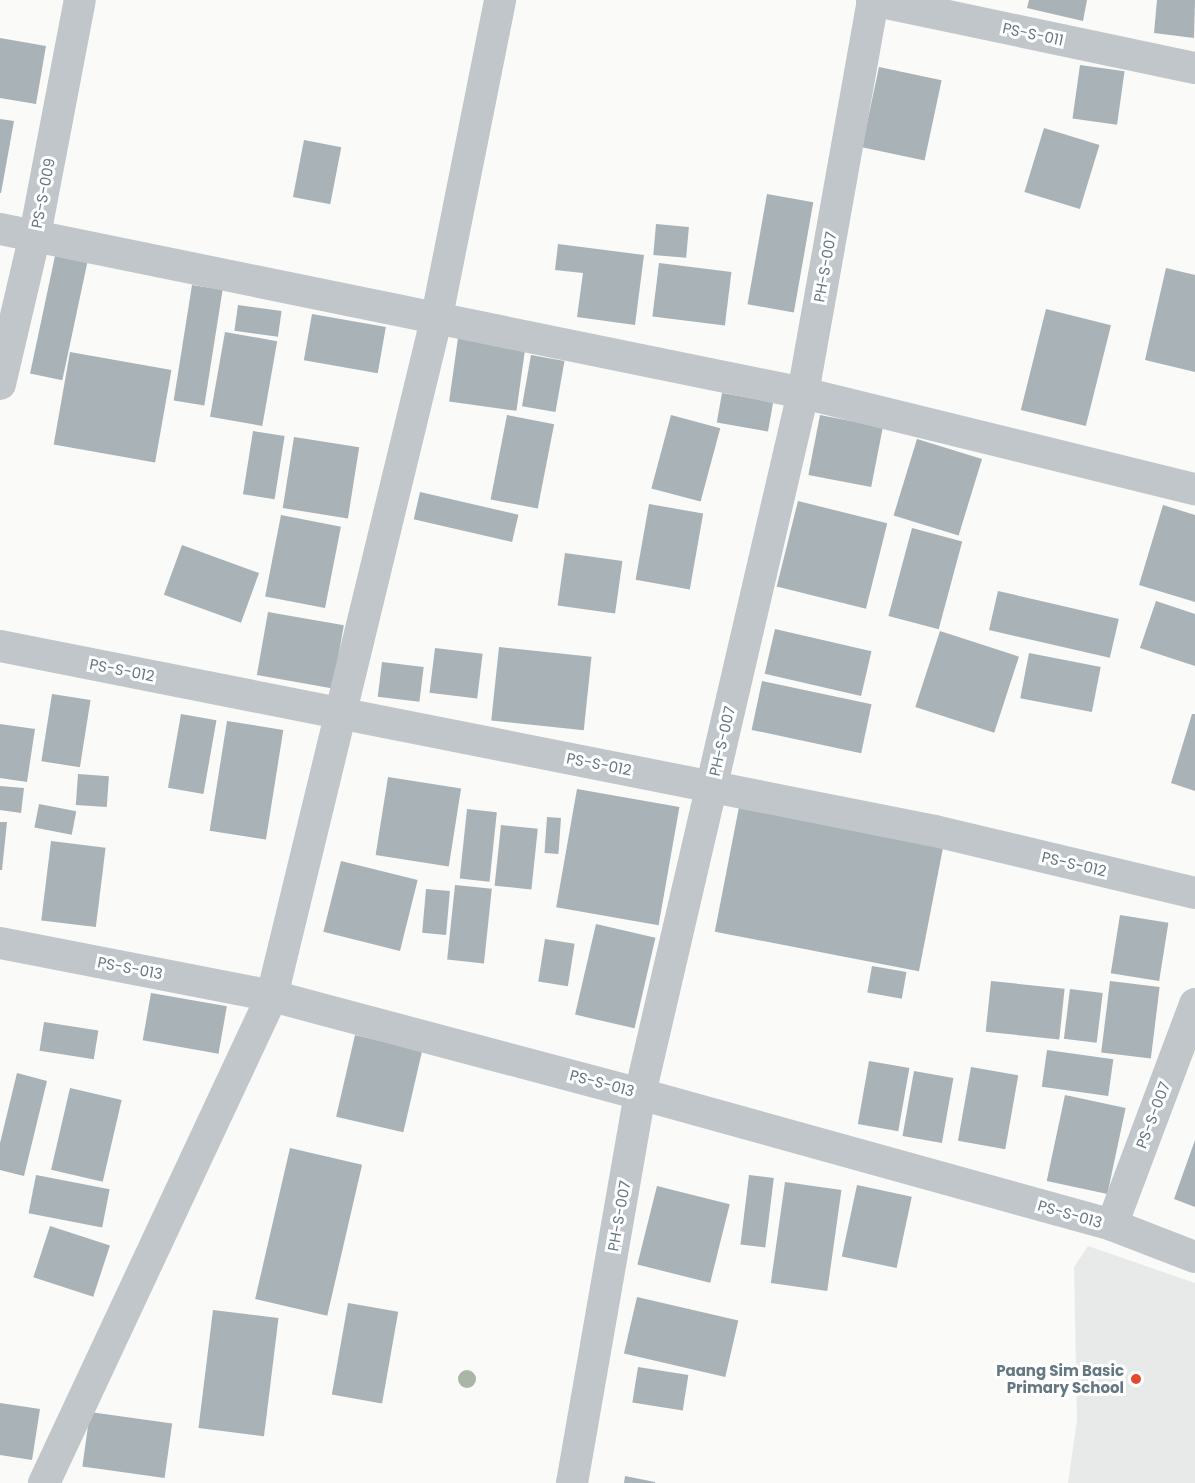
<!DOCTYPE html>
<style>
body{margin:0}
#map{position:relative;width:1195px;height:1483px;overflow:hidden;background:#fafaf8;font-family:Poppins,sans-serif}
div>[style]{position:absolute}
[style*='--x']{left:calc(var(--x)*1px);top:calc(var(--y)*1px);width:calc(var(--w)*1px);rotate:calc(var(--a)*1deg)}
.built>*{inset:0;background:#e8eae9}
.building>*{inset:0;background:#a8b2b7;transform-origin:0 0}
.street>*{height:32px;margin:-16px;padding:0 16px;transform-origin:16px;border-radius:16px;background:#c1c6ca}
.trees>*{width:18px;height:18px;margin:-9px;border-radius:50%;background:#aab4a7}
.dots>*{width:16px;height:16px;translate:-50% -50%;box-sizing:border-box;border:3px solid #fff;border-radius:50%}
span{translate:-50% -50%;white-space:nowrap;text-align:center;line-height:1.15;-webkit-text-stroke:6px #fff;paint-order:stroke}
.street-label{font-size:15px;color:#657882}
.poi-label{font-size:15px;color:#657882;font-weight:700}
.right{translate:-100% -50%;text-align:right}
</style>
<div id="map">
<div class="built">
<div style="clip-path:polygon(1088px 1246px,1195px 1283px,1195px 1483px,1068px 1483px,1077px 1420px,1074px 1267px)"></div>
</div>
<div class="building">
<div style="clip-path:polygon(1029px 0,1087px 0,1083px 21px,1027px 8px)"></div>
<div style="clip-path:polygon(1157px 0,1195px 0,1194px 38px,1154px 33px)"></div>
<div style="clip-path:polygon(0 38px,46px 46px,36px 104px,0 98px)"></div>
<div style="left:1080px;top:65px;width:45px;height:54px;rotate:8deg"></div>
<div style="left:879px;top:67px;width:64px;height:82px;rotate:12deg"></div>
<div style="clip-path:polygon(0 119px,14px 121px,1px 193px,0 193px)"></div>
<div style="left:1044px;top:128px;width:58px;height:67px;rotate:17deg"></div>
<div style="left:304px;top:140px;width:38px;height:58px;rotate:11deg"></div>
<div style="left:767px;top:194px;width:47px;height:112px;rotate:10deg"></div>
<div style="left:656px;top:224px;width:33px;height:31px;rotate:5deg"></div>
<div style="clip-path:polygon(558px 244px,644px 255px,635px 325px,577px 317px,583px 273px,555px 270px)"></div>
<div style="left:55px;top:256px;width:33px;height:120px;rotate:12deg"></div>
<div style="left:659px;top:263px;width:73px;height:54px;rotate:7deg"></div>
<div style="clip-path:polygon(1166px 268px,1195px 275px,1195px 372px,1145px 360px)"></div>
<div style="left:192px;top:285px;width:31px;height:117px;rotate:9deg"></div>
<div style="left:238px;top:305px;width:44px;height:26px;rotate:8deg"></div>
<div style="left:1046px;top:309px;width:67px;height:104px;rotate:14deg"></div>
<div style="left:312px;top:314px;width:75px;height:47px;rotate:10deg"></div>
<div style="left:225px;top:332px;width:53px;height:86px;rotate:10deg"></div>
<div style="left:458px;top:338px;width:68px;height:64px;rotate:8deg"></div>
<div style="left:70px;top:352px;width:103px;height:94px;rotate:10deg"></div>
<div style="left:531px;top:355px;width:34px;height:52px;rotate:10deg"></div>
<div style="left:722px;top:393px;width:52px;height:30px;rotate:10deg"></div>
<div style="left:507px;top:415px;width:48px;height:86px;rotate:11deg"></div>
<div style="left:671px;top:415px;width:51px;height:76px;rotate:15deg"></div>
<div style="left:820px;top:415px;width:64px;height:61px;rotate:11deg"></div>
<div style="left:253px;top:431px;width:32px;height:64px;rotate:9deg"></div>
<div style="left:294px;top:437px;width:66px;height:72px;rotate:9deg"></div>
<div style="left:917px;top:439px;width:68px;height:80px;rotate:17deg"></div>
<div style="left:420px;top:492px;width:101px;height:28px;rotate:13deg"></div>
<div style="left:798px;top:501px;width:92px;height:88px;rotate:14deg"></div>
<div style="left:649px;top:504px;width:55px;height:77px;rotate:10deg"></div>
<div style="clip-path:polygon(1163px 505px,1195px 515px,1195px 602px,1139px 585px)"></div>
<div style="left:281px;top:515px;width:61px;height:83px;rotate:11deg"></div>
<div style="left:912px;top:528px;width:52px;height:91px;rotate:15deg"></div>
<div style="left:182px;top:545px;width:82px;height:53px;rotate:20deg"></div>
<div style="left:565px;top:553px;width:58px;height:53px;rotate:8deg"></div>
<div style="left:998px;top:591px;width:124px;height:40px;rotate:13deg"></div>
<div style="clip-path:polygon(1156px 601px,1195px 614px,1195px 666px,1140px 648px)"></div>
<div style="left:268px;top:612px;width:77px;height:64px;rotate:10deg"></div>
<div style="left:775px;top:629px;width:99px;height:46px;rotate:13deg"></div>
<div style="left:940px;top:631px;width:83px;height:80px;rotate:18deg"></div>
<div style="left:499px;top:647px;width:93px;height:74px;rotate:6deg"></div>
<div style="left:435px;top:648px;width:48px;height:45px;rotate:7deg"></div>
<div style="left:1029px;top:653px;width:73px;height:46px;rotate:11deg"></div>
<div style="left:382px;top:662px;width:42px;height:35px;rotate:7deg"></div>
<div style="left:762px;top:681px;width:112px;height:50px;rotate:12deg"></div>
<div style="left:52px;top:694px;width:39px;height:68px;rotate:9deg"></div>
<div style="left:181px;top:714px;width:36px;height:75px;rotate:10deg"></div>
<div style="clip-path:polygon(1192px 714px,1195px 714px,1195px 791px,1171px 783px)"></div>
<div style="left:227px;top:721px;width:57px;height:111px;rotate:9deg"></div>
<div style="clip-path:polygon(0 724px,35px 729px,27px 782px,0 778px)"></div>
<div style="left:78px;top:774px;width:31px;height:31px;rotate:4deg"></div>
<div style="left:388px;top:777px;width:74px;height:79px;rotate:9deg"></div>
<div style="clip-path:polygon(0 786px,24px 788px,21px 813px,0 810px)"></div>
<div style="left:577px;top:789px;width:104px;height:120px;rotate:10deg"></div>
<div style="left:39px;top:804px;width:38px;height:24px;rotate:11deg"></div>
<div style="left:739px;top:807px;width:208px;height:127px;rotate:11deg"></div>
<div style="left:467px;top:809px;width:30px;height:70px;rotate:6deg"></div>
<div style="left:547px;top:817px;width:14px;height:36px;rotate:4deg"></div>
<div style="clip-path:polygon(0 822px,7px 822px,2px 870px,0 870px)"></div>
<div style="left:501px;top:825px;width:37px;height:61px;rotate:6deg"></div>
<div style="left:51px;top:841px;width:55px;height:80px;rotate:7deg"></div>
<div style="left:341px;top:861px;width:79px;height:73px;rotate:14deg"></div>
<div style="left:455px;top:885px;width:37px;height:75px;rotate:6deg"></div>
<div style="left:426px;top:889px;width:24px;height:44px;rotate:5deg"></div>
<div style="left:1120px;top:915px;width:49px;height:59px;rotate:9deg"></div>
<div style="left:596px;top:924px;width:61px;height:93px;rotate:13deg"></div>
<div style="left:545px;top:939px;width:30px;height:43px;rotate:9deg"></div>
<div style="left:872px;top:966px;width:35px;height:27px;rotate:10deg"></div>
<div style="left:991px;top:981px;width:74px;height:51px;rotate:6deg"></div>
<div style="left:1110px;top:981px;width:50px;height:72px;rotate:7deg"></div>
<div style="left:1070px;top:989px;width:33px;height:50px;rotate:7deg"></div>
<div style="left:151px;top:993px;width:77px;height:48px;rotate:10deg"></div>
<div style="left:44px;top:1022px;width:55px;height:29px;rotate:9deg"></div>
<div style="left:355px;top:1035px;width:69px;height:84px;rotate:13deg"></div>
<div style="left:1047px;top:1050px;width:67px;height:37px;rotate:8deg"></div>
<div style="left:869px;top:1061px;width:41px;height:64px;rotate:10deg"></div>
<div style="left:971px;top:1067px;width:48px;height:75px;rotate:10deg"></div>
<div style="left:914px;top:1071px;width:40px;height:66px;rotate:10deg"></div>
<div style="clip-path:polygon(17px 1073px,47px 1081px,24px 1176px,0 1170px,0 1143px)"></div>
<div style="left:70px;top:1088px;width:53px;height:84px;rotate:13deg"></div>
<div style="left:1065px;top:1095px;width:62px;height:88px;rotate:12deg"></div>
<div style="clip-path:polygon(1195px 1140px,1195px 1207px,1174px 1199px)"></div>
<div style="left:290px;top:1148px;width:74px;height:155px;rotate:13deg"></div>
<div style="left:36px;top:1175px;width:75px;height:39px;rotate:11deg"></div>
<div style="left:749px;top:1175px;width:25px;height:70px;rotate:7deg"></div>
<div style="left:785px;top:1182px;width:57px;height:102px;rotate:8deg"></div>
<div style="left:857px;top:1185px;width:56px;height:73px;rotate:12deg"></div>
<div style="left:657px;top:1186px;width:75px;height:81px;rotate:14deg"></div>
<div style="left:50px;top:1226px;width:63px;height:54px;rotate:18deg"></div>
<div style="left:637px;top:1297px;width:104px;height:58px;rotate:13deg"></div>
<div style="left:348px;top:1303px;width:51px;height:93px;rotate:10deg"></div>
<div style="left:213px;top:1310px;width:66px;height:119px;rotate:7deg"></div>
<div style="left:638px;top:1367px;width:51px;height:36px;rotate:9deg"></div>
<div style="clip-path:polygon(0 1403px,40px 1409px,32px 1460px,0 1455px)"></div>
<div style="left:90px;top:1412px;width:83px;height:55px;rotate:8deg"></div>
<div style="clip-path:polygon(625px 1476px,655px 1482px,655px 1483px,624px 1483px)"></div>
</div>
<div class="street">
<div style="--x:872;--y:0;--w:330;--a:11.9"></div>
<div style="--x:0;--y:229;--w:820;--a:11.54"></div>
<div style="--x:803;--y:393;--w:404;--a:13.8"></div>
<div style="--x:0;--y:384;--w:153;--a:-76.8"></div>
<div style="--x:35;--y:235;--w:239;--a:-79.2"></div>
<div style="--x:0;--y:646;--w:953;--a:11.19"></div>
<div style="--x:935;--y:831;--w:267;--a:13.4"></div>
<div style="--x:0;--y:943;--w:277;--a:11"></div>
<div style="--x:272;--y:996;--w:381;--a:14.9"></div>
<div style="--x:640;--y:1094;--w:490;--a:15.5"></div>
<div style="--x:1112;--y:1225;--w:89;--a:21.1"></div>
<div style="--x:1112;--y:1225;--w:236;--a:-69.4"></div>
<div style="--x:44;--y:1483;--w:538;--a:-64.91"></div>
<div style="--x:272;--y:996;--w:700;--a:-76.36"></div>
<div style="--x:437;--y:316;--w:322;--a:-78.7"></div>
<div style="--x:572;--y:1483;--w:395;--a:-80.1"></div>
<div style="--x:640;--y:1094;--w:720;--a:-76.91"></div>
<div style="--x:803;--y:393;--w:399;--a:-79.9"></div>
</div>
<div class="trees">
<div style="left:467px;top:1379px"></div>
</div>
<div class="dots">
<div style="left:1136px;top:1379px;background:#e34b2e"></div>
</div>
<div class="street-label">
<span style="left:1033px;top:34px;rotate:12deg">PS-S-011</span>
<span style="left:43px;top:193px;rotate:-79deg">PS-S-009</span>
<span style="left:825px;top:267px;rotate:-80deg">PH-S-007</span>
<span style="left:122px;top:670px;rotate:11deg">PS-S-012</span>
<span style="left:722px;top:741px;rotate:-77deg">PH-S-007</span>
<span style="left:599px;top:764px;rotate:11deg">PS-S-012</span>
<span style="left:1074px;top:864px;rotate:13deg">PS-S-012</span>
<span style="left:130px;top:968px;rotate:11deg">PS-S-013</span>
<span style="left:602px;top:1083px;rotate:15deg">PS-S-013</span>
<span style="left:1153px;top:1115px;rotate:-69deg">PS-S-007</span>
<span style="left:1070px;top:1214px;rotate:16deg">PS-S-013</span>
<span style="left:619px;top:1216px;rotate:-80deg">PH-S-007</span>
</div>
<div class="poi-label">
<span class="right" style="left:1124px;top:1379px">Paang Sim Basic<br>Primary School</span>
</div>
</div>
